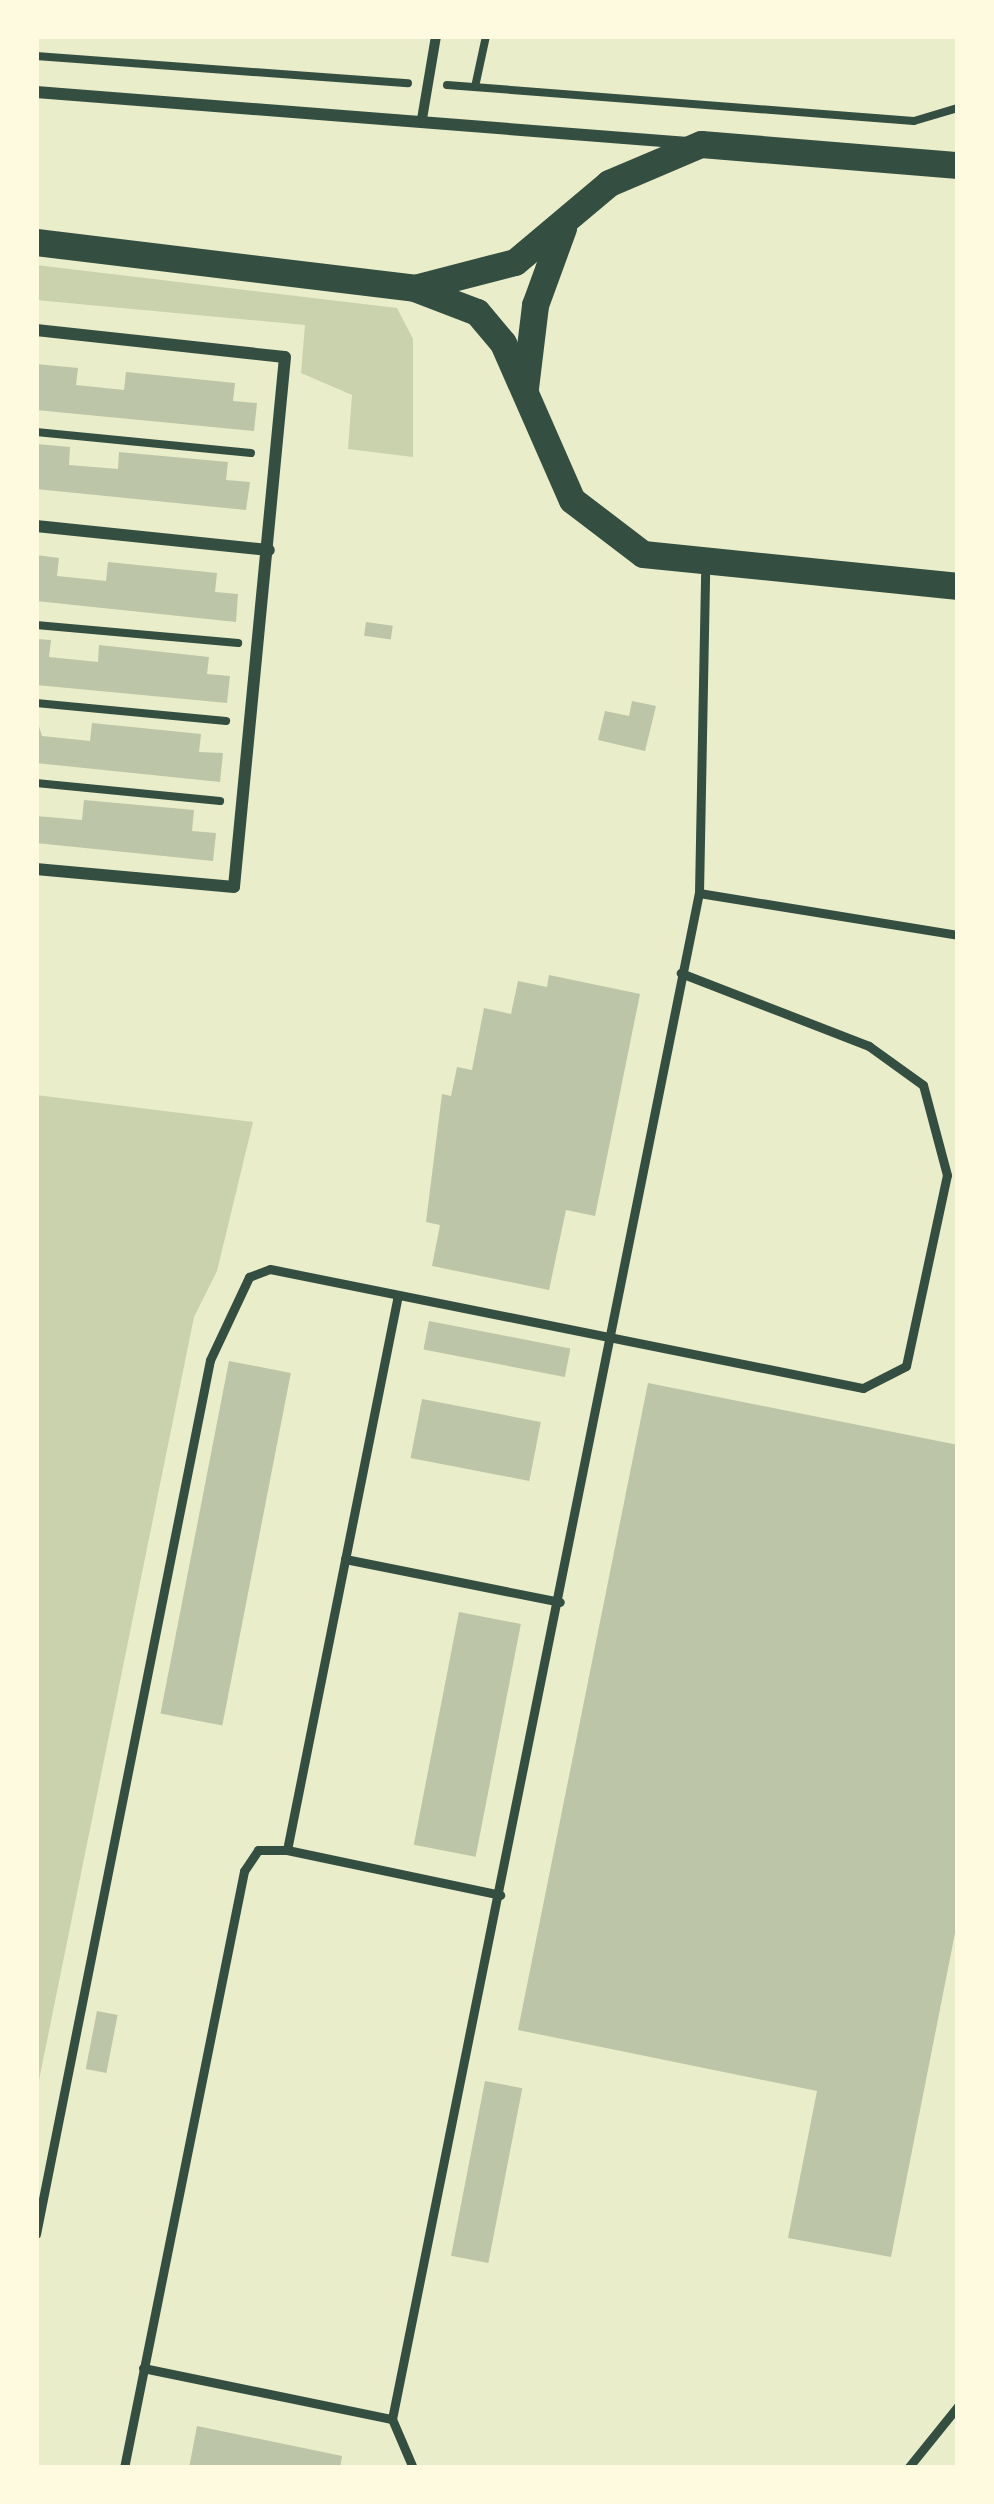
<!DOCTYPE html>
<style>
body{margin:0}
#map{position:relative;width:994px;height:2504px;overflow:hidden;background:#e9edc9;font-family:"Sofia Sans Condensed",sans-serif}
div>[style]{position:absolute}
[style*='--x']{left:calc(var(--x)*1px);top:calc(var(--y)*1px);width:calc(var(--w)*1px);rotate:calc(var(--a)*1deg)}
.green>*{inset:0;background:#cad2ad}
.building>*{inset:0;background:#bcc5a7;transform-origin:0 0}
.path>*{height:8px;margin:-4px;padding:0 4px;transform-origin:4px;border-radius:4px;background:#344e41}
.service>*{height:9px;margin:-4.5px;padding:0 4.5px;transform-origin:4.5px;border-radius:4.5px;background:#344e41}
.pedestrian>*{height:10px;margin:-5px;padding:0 5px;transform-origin:5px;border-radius:5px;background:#344e41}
.minor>*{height:12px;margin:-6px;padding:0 6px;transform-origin:6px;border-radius:6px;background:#344e41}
.primary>*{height:27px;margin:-13.5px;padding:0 13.5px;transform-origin:13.5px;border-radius:13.5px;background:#344e41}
span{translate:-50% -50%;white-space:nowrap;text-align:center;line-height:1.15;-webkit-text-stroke:9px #fefae0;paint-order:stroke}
.frame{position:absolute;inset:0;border:39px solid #fefae0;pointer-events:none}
</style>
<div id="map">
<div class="green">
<div style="clip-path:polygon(36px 265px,397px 308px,413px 339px,413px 457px,348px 449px,352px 395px,301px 373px,305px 325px,36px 300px)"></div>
<div style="clip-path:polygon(36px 1095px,253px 1122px,217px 1271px,194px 1317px,36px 2095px)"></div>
</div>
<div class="building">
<div style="clip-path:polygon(36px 364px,78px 368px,76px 385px,124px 390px,126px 372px,235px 383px,233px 401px,257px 403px,254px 431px,36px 410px)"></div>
<div style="clip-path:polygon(36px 444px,70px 447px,69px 465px,118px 469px,119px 452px,228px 462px,226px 480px,250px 482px,246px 510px,36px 489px)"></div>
<div style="clip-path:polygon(36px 555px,59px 558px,57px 576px,106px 581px,108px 562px,217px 573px,215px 592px,238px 594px,236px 622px,36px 601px)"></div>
<div style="left:366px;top:622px;width:27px;height:14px;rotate:8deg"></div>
<div style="clip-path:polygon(36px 639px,51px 640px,49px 657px,98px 662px,99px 645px,209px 657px,207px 674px,230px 676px,227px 703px,36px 685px)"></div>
<div style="clip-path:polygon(632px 701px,656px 706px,645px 751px,598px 740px,605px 711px,629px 716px)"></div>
<div style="clip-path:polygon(36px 717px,42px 736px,90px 741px,92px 723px,201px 734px,199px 752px,223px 753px,220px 782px,36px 763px)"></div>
<div style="clip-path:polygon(84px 800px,194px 810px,192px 831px,216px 833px,213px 861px,36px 843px,36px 816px,82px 820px)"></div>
<div style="clip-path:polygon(549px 975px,640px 994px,595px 1216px,566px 1210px,549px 1290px,432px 1266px,440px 1225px,426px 1222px,442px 1094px,451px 1096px,457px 1067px,472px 1070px,484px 1008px,511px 1014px,518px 981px,547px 987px)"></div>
<div style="left:429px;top:1321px;width:144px;height:29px;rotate:11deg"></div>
<div style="left:229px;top:1361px;width:63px;height:359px;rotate:11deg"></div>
<div style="clip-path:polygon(648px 1383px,958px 1445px,958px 1918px,891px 2257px,788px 2238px,817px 2091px,518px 2030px)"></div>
<div style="left:422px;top:1399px;width:121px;height:60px;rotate:11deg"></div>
<div style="left:459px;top:1612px;width:63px;height:237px;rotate:11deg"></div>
<div style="left:97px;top:2011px;width:21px;height:59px;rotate:11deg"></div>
<div style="left:485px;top:2081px;width:38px;height:178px;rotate:11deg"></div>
<div style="clip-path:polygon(197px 2426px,342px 2456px,340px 2468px,189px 2468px)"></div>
</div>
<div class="path">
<div style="--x:36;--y:56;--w:373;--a:4.2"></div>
<div style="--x:447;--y:85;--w:468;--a:4.4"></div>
<div style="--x:914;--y:121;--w:46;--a:-16.5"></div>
<div style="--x:475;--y:87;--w:52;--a:-77.8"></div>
<div style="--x:36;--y:432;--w:216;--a:5.6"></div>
<div style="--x:36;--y:625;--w:203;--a:5.1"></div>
<div style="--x:36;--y:703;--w:191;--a:5.4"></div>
<div style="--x:36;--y:783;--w:185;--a:5.6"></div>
</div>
<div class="service">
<div style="--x:699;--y:893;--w:262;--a:9.2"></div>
<div style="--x:345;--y:1559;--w:219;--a:11.3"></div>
<div style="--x:287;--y:1850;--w:218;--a:11.9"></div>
<div style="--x:36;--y:2234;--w:891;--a:-78.74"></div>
<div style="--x:210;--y:1360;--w:92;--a:-64.8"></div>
<div style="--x:249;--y:1277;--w:22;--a:-21"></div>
<div style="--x:270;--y:1269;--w:605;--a:11.35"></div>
<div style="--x:863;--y:1388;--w:48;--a:-27.1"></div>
<div style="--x:906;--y:1366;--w:195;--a:-77.9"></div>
<div style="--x:947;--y:1175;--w:93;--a:-104.9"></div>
<div style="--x:923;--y:1085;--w:67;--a:-144.2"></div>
<div style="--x:869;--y:1046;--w:202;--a:-158.8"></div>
<div style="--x:143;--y:2368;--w:254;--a:11.6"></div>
<div style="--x:124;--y:2468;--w:609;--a:-78.63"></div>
<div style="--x:244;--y:1871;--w:25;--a:-56"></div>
<div style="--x:258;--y:1850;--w:29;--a:0"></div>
<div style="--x:287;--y:1850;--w:566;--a:-78.69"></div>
<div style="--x:413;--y:2468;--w:53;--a:-113.2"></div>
<div style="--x:392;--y:2419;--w:1557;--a:-78.63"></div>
<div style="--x:699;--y:893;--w:325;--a:-88.9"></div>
<div style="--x:908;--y:2468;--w:80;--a:-51.1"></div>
</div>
<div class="pedestrian">
<div style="--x:422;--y:119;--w:84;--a:-80.4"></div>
</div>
<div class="minor">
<div style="--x:36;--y:92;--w:654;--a:4.47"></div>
<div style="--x:36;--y:330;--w:250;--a:6.2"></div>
<div style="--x:285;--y:357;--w:532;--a:95.5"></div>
<div style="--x:234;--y:887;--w:199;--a:-174.8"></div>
<div style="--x:36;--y:526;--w:234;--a:5.9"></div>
</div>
<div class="primary">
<div style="--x:36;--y:242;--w:381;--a:6.9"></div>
<div style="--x:414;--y:288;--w:67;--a:20.9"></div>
<div style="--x:477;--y:312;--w:40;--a:50"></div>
<div style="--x:503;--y:343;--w:171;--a:66.3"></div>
<div style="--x:572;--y:500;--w:89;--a:37.3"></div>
<div style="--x:643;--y:554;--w:317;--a:5.8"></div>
<div style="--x:418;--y:287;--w:100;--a:-14.5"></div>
<div style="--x:515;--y:262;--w:123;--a:-40"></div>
<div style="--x:609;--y:183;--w:100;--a:-23"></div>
<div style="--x:701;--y:144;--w:258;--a:4.7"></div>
<div style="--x:525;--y:388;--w:84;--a:-83.1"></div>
<div style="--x:535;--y:305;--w:82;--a:-70"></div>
</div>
<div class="frame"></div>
</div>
